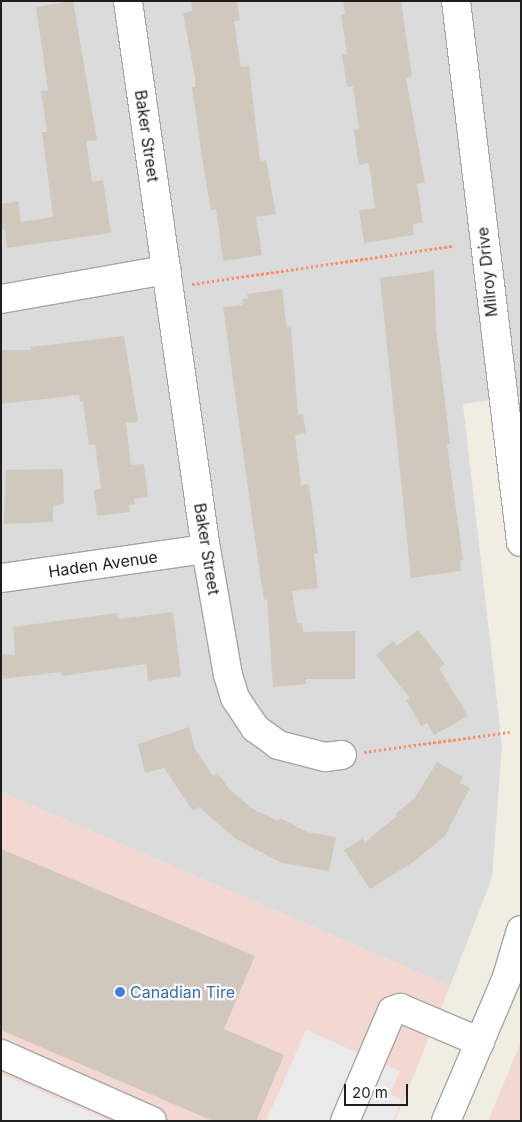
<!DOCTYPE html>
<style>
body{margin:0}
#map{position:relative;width:522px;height:1122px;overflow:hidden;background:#f0eee3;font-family:Inter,sans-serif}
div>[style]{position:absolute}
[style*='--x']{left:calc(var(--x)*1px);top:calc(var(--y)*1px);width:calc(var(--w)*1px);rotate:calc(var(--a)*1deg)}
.residential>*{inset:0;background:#dcdbdb}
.commercial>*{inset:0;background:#f3d7d1}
.parking>*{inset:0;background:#eaeaea}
.building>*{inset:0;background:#d0c8bc}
.path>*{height:3px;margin-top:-1.5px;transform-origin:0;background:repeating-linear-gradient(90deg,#ff8b65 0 2.5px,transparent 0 5px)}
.roads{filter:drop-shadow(1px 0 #a5a5a5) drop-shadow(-1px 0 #a5a5a5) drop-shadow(0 1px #a5a5a5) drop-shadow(0 -1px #a5a5a5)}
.minor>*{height:28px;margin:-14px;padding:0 14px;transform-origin:14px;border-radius:14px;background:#fff}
.dots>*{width:14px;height:14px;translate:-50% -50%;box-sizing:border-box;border:2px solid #fff;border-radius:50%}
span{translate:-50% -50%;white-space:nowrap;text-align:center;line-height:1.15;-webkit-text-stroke:4.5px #fff;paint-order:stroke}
.street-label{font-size:16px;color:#1e1e1e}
.shop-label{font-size:16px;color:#366cbe}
.left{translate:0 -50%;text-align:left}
.frame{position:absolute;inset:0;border:2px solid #1e1e1e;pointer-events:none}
.scale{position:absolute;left:344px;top:1084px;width:64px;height:22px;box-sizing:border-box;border:2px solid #1e1e1e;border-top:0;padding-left:6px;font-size:15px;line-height:18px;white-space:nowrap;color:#1e1e1e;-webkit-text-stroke:4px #fff;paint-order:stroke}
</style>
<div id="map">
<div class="residential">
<div style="clip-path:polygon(1px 1px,521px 1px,521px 396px,463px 404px,502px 745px,492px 878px,450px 986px,1px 792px)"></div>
</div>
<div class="commercial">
<div style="clip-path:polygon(1px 792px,450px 986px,395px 1121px,1px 1121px)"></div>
<div style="clip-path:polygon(521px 1042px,521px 1121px,488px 1121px)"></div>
</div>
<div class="parking">
<div style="clip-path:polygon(306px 1030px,400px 1071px,390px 1094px,402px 1100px,393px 1121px,266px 1121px)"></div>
<div style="clip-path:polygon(1px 1074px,110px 1121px,1px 1121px)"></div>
</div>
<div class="building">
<div style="clip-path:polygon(73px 1px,97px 140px,86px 141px,92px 182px,103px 180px,111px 233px,7px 248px,5px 229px,1px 230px,1px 204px,18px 201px,21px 222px,53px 217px,42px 132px,47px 132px,41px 91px,48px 90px,36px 7px)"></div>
<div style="clip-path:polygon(191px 1px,237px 1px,240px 20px,234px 21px,241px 67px,249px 66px,260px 161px,266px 160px,276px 214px,256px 217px,262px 255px,223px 261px,216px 209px,211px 210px,204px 171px,192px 87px,195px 87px,195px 78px,183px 13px,192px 11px)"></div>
<div style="clip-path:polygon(343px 1px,401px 1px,412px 77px,406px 78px,425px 183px,417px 184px,423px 222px,413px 224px,414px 235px,364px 243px,359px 210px,375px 208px,369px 163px,359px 165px,357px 154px,354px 130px,359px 129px,353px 86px,347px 87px,342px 55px,347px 54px,341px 15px,345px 14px)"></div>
<div style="clip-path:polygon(434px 271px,436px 328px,450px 444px,447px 444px,463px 560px,460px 560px,461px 571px,411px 578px,380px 278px)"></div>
<div style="clip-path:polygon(282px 289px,287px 328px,291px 327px,298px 415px,303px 414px,306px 433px,295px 435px,301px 485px,309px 484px,318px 553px,314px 554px,318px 588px,292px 591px,297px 623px,302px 623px,303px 632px,355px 631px,355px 679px,306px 679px,306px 684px,273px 687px,267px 599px,264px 600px,258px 561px,223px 307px,243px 305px,242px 299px,248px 298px,247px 294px)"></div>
<div style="clip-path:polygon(124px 336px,138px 422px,126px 423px,131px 465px,144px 464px,148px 497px,134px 499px,135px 504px,129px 505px,130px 512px,97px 516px,94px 490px,101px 489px,95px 444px,89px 445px,83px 402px,80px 402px,79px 395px,1px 404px,1px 350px,31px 350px,30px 347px)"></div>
<div style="clip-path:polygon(63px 469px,64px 503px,53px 507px,53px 522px,4px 524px,6px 470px)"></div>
<div style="clip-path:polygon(173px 612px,181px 676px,148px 681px,146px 664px,62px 676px,61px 672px,1px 679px,1px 654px,15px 655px,13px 627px,117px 613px,118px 619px)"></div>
<div style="clip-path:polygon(418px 630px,445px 664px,439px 668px,468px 716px,434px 735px,427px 723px,421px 726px,406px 700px,410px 698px,376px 655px,393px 641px,397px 646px)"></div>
<div style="clip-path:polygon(189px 727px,195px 749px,213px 776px,218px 773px,230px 790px,253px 809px,278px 821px,280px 818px,307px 832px,336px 837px,329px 871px,282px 863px,236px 839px,199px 807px,193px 811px,164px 768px,145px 773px,138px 744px)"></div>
<div style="clip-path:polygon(437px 762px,463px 777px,460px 783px,470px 788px,445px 836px,412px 863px,370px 889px,344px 850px,363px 838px,365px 842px,397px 816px,395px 814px,414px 799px)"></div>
<div style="clip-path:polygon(1px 849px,255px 956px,224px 1029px,284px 1055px,256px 1121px,213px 1121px,1px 1030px)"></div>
</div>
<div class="path">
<div style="--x:192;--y:284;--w:265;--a:-8.3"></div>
<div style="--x:364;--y:752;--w:147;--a:-7.8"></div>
</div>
<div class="roads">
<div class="minor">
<div style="--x:128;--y:1;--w:554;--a:81.9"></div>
<div style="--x:206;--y:549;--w:128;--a:80.1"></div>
<div style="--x:228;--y:675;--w:24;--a:73"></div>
<div style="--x:235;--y:698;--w:36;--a:56"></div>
<div style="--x:255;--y:728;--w:29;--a:36"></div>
<div style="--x:278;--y:745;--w:49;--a:14.3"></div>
<div style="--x:325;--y:757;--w:17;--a:-7"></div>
<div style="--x:456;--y:1;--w:545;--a:83.15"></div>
<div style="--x:1;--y:299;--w:168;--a:-10"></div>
<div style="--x:1;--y:578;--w:207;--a:-8.1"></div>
<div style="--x:1;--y:1054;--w:165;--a:23.9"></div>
<div style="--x:345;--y:1121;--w:120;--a:-66.9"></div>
<div style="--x:392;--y:1011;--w:9;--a:-21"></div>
<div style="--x:400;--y:1008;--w:87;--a:23"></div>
<div style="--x:446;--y:1121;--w:156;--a:-67"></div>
<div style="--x:507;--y:977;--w:49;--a:-73.4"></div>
</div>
</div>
<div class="dots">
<div style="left:120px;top:992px;background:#3f7fe0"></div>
</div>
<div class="street-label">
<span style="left:147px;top:136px;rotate:82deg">Baker Street</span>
<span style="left:487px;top:272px;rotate:-96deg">Milroy Drive</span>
<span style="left:207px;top:549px;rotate:81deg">Baker Street</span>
<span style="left:103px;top:564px;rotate:-8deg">Haden Avenue</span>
</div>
<div class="shop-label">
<span class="left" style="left:130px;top:992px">Canadian Tire</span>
</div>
<div class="frame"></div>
<div class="scale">20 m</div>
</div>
